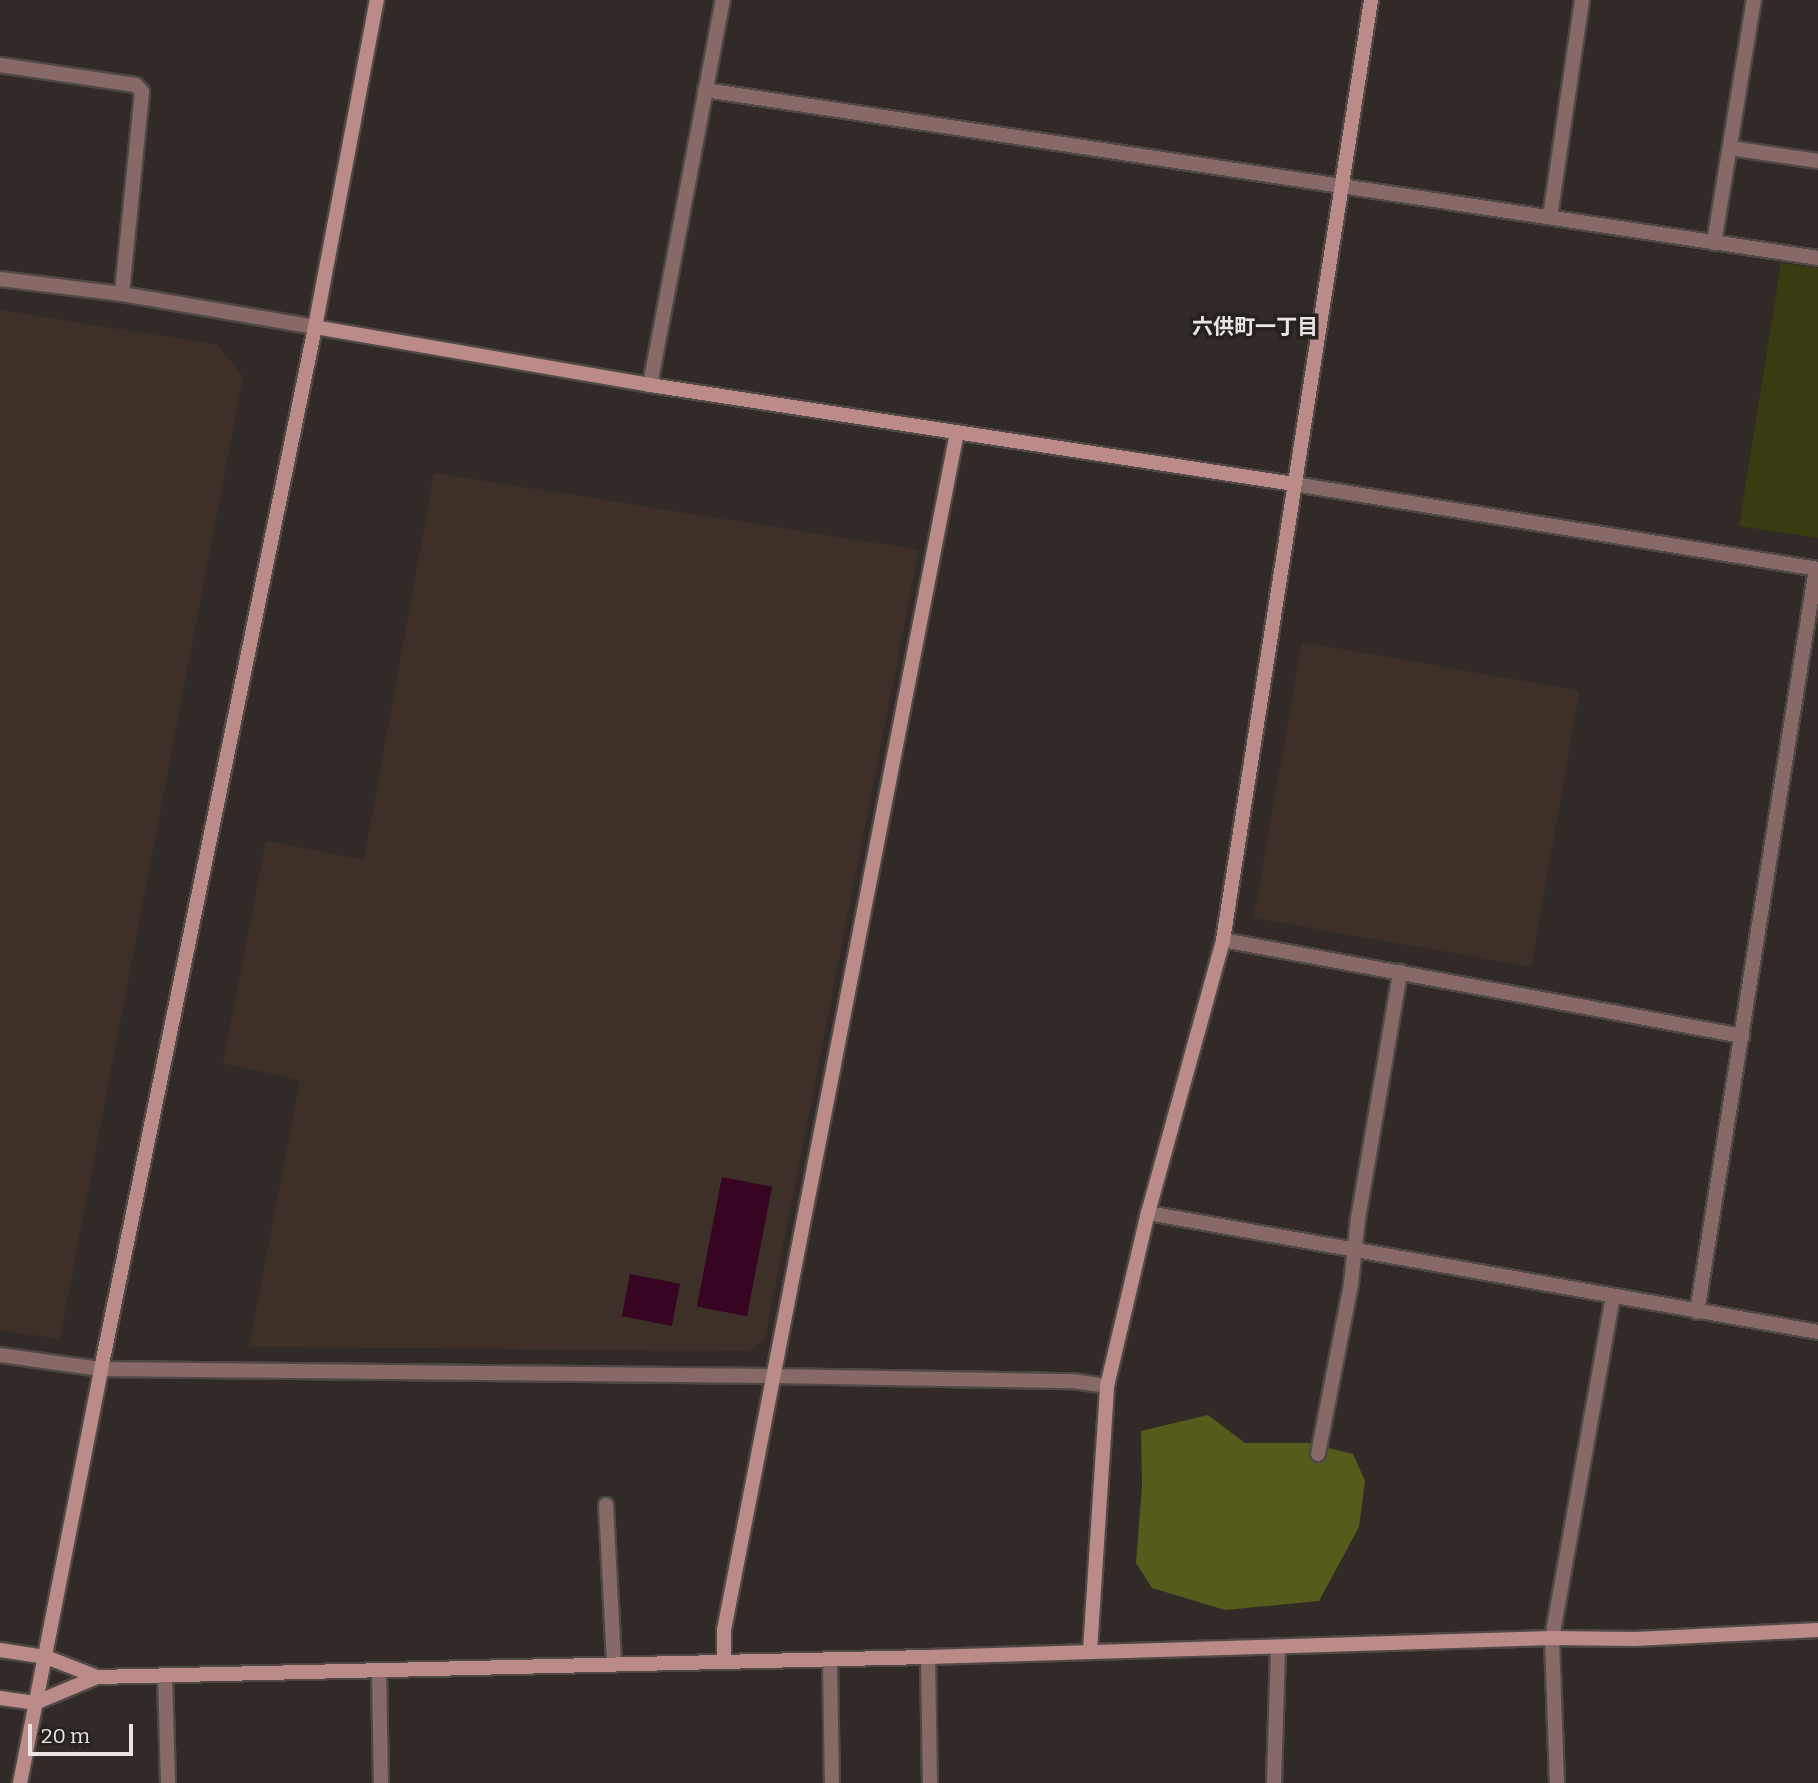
<!DOCTYPE html>
<meta charset="utf-8">
<style>
body{margin:0}
#map{position:relative;width:1818px;height:1783px;overflow:hidden;background:#312a26;font-family:Bitter,"Noto Sans JP",serif}
div>[style]{position:absolute}
[style*='--x']{left:calc(var(--x)*1px);top:calc(var(--y)*1px);width:calc(var(--w)*1px);rotate:calc(var(--a)*1deg)}
.built>*{inset:0;background:#3d3028;transform-origin:0 0}
.green>*{inset:0;background:#383c10}
.forest>*{inset:0;background:#555b1b}
.water>*{inset:0;background:#370421;transform-origin:0 0}
.roads{filter:drop-shadow(2px 0 #4f4844) drop-shadow(-2px 0 #4f4844) drop-shadow(0 2px #4f4844) drop-shadow(0 -2px #4f4844)}
.lane>*{height:14px;margin:-7px;padding:0 7px;transform-origin:7px;border-radius:7px;background:#876967}
.street>*{height:14px;margin:-7px;padding:0 7px;transform-origin:7px;border-radius:7px;background:#876967}
.secondary>*{height:14px;margin:-7px;padding:0 7px;transform-origin:7px;border-radius:7px;background:#ba8b89}
span{translate:-50% -50%;white-space:nowrap;text-align:center;line-height:1.15;-webkit-text-stroke:7px #27211d;paint-order:stroke}
.neighbourhood-label{font-size:21px;color:#eae5e2;font-weight:700}
.scale{position:absolute;left:28px;top:1724px;width:105px;height:32px;box-sizing:border-box;border:4px solid #eae5e2;border-top:0;padding-left:9px;font-size:21px;line-height:24px;white-space:nowrap;color:#eae5e2;-webkit-text-stroke:5px #27211d;paint-order:stroke}
</style>
<div id="map">
<div class="built">
<div style="clip-path:polygon(0 310px,218px 345px,243px 377px,60px 1339px,0 1330px)"></div>
<div style="clip-path:polygon(434px 473px,919px 550px,765px 1339px,750px 1351px,249px 1347px,300px 1080px,223px 1063px,266px 841px,364px 860px)"></div>
<div style="left:1302px;top:642px;width:282px;height:280px;rotate:10deg"></div>
</div>
<div class="green">
<div style="clip-path:polygon(1781px 263px,1818px 268px,1818px 538px,1739px 526px)"></div>
</div>
<div class="forest">
<div style="clip-path:polygon(1208px 1415px,1245px 1443px,1309px 1443px,1353px 1454px,1365px 1481px,1359px 1527px,1319px 1601px,1225px 1610px,1152px 1588px,1136px 1563px,1142px 1486px,1141px 1431px)"></div>
</div>
<div class="water">
<div style="left:722px;top:1177px;width:51px;height:132px;rotate:11deg"></div>
<div style="left:630px;top:1274px;width:51px;height:43px;rotate:11deg"></div>
</div>
<div class="roads">
<div class="lane">
<div style="--x:1730;--y:148;--w:89;--a:8.4"></div>
<div style="--x:1550;--y:217;--w:219;--a:-81.6"></div>
<div style="--x:1714;--y:243;--w:246;--a:-80.7"></div>
<div style="--x:1318;--y:1454;--w:173;--a:-79"></div>
<div style="--x:1351;--y:1284;--w:65;--a:-83.9"></div>
<div style="--x:1358;--y:1219;--w:251;--a:-80.3"></div>
<div style="--x:606;--y:1505;--w:158;--a:87.1"></div>
<div style="--x:830;--y:1659;--w:124;--a:89.1"></div>
<div style="--x:379;--y:1670;--w:113;--a:89"></div>
<div style="--x:165;--y:1675;--w:108;--a:88.4"></div>
</div>
<div class="street">
<div style="--x:0;--y:65;--w:137;--a:8.4"></div>
<div style="--x:136;--y:85;--w:9;--a:49"></div>
<div style="--x:142;--y:92;--w:203;--a:95.7"></div>
<div style="--x:705;--y:90;--w:1126;--a:8.58"></div>
<div style="--x:0;--y:279;--w:123;--a:7"></div>
<div style="--x:122;--y:294;--w:196;--a:9.7"></div>
<div style="--x:650;--y:385;--w:392;--a:-79.3"></div>
<div style="--x:1294;--y:484;--w:531;--a:9.21"></div>
<div style="--x:1223;--y:940;--w:528;--a:10.48"></div>
<div style="--x:1148;--y:1213;--w:680;--a:10.07"></div>
<div style="--x:1697;--y:1312;--w:752;--a:-80.9"></div>
<div style="--x:0;--y:1355;--w:102;--a:7.9"></div>
<div style="--x:101;--y:1369;--w:671;--a:0.6"></div>
<div style="--x:772;--y:1376;--w:300;--a:1"></div>
<div style="--x:1072;--y:1381;--w:35;--a:8"></div>
<div style="--x:928;--y:1657;--w:126;--a:89.1"></div>
<div style="--x:1274;--y:1783;--w:136;--a:-88.3"></div>
<div style="--x:1557;--y:1783;--w:145;--a:-92"></div>
<div style="--x:1552;--y:1638;--w:347;--a:-79.9"></div>
</div>
<div class="secondary">
<div style="--x:315;--y:327;--w:340;--a:9.8"></div>
<div style="--x:650;--y:385;--w:652;--a:8.74"></div>
<div style="--x:0;--y:1650;--w:47;--a:8.7"></div>
<div style="--x:46;--y:1657;--w:55;--a:21.4"></div>
<div style="--x:1090;--y:1651;--w:266;--a:-86.3"></div>
<div style="--x:1107;--y:1386;--w:178;--a:-76.7"></div>
<div style="--x:1148;--y:1213;--w:283;--a:-74.6"></div>
<div style="--x:1223;--y:940;--w:952;--a:-81.05"></div>
<div style="--x:724;--y:1660;--w:30;--a:-90"></div>
<div style="--x:724;--y:1630;--w:1220;--a:-78.99"></div>
<div style="--x:0;--y:1698;--w:35;--a:8"></div>
<div style="--x:35;--y:1703;--w:67;--a:-22.8"></div>
<div style="--x:97;--y:1677;--w:831;--a:-1.38"></div>
<div style="--x:928;--y:1657;--w:624;--a:-1.74"></div>
<div style="--x:1552;--y:1638;--w:83;--a:0.7"></div>
<div style="--x:1635;--y:1639;--w:183;--a:-2.8"></div>
<div style="--x:20;--y:1783;--w:422;--a:-78.9"></div>
<div style="--x:101;--y:1369;--w:1064;--a:-78.39"></div>
<div style="--x:315;--y:327;--w:333;--a:-79.3"></div>
</div>
</div>
<div class="neighbourhood-label">
<span style="left:1255px;top:327px">六供町一丁目</span>
</div>
<div class="scale">20 m</div>
</div>
